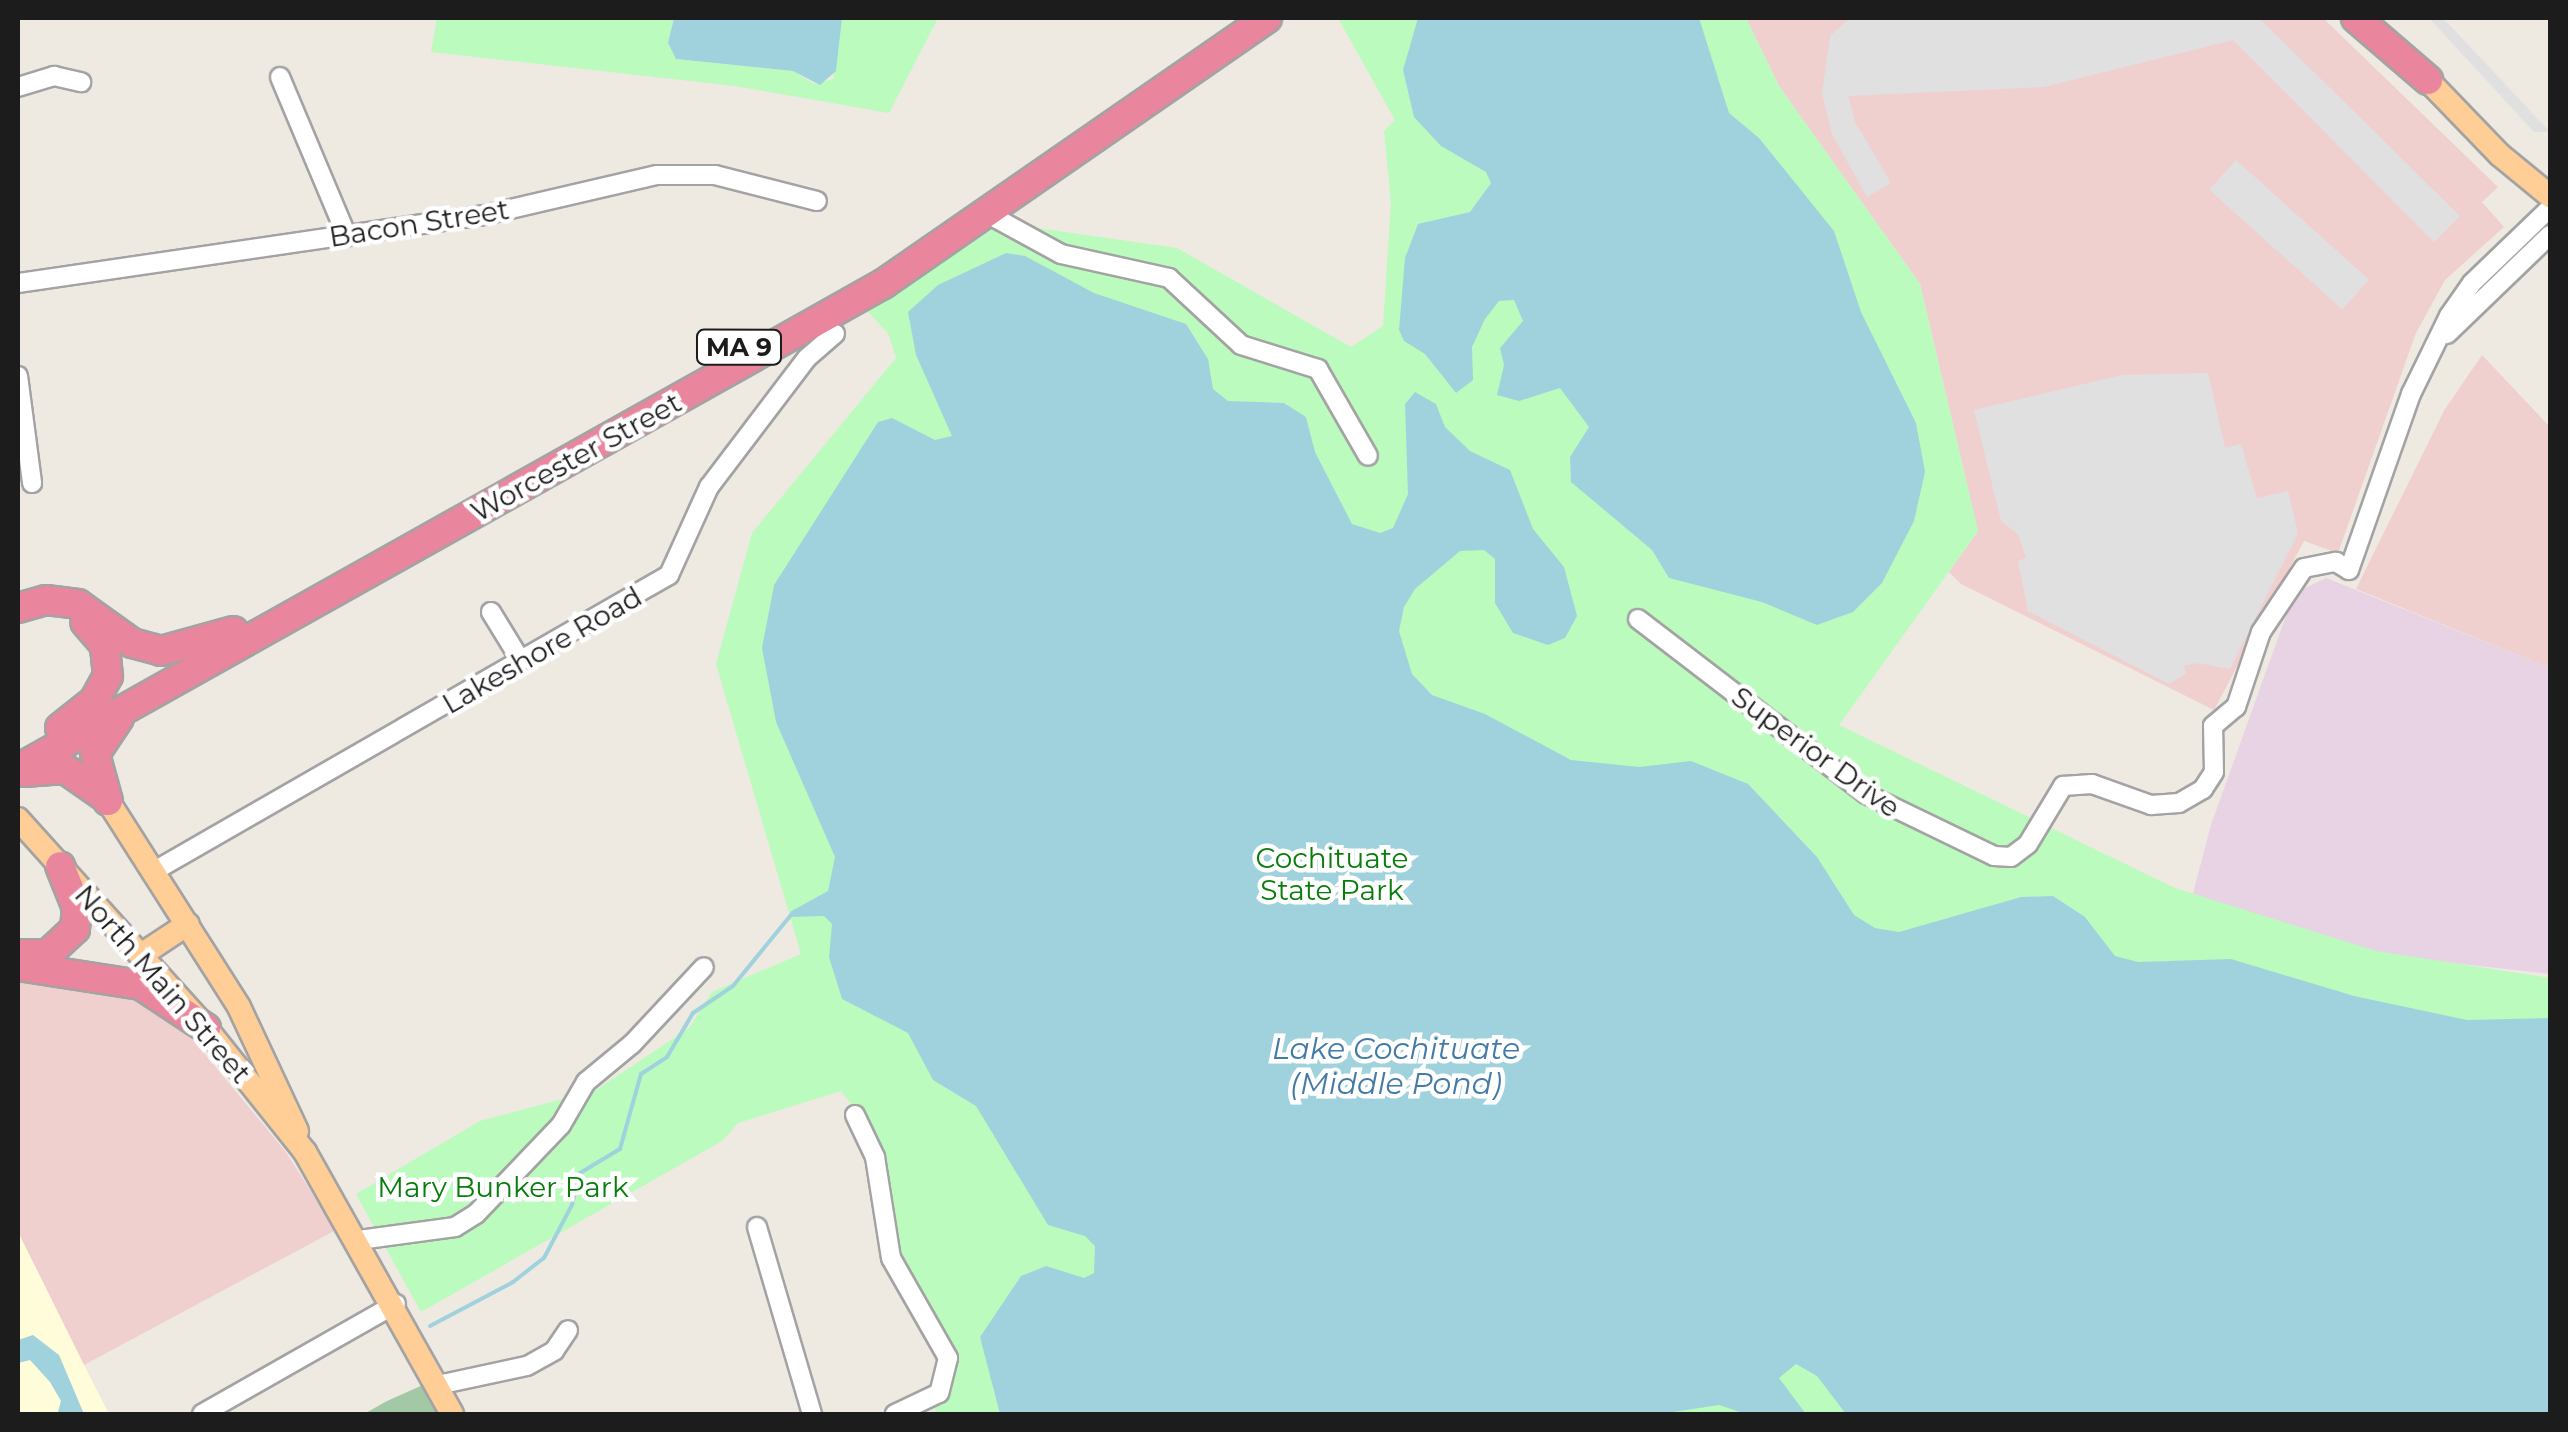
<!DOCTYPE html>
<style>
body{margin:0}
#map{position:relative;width:2568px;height:1432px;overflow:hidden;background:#eee9e1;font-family:Montserrat,sans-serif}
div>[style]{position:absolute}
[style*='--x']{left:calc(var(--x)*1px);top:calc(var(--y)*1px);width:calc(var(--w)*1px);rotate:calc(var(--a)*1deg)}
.commercial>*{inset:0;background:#f0cfcf}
.industrial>*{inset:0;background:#e7d3e4}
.education>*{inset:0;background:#fffdd9}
.cemetery>*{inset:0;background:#a2c8a6}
.park>*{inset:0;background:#bbfbbe}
.parking>*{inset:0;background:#e0e0e0;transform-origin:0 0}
.water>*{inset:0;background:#a0d2de}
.stream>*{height:4px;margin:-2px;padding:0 2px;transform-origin:2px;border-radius:2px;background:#a0d2de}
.roads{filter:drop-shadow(2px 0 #a3a3a3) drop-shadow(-2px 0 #a3a3a3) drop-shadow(0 2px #a3a3a3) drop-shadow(0 -2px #a3a3a3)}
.minor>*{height:18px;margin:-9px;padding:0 9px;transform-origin:9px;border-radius:9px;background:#fff}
.major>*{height:22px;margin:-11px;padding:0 11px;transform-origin:11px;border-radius:11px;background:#ffcd96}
.highway>*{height:28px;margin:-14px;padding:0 14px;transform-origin:14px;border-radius:14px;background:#e9859c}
span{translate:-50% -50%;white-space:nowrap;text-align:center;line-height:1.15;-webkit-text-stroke:9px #fff;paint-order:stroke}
.shield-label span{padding:2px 8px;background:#fff;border:2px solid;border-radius:8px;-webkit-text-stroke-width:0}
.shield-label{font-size:25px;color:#1c1c1c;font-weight:700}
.street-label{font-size:28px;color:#1c1c1c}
.park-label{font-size:28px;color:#087d0c}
.water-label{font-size:30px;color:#437aa6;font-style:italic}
.frame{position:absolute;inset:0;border:20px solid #1c1c1c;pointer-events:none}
</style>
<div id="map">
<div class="commercial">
<div style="clip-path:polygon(1746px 18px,2323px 18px,2498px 187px,2482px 202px,2504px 227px,2445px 280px,2416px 333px,2338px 553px,2304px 541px,2214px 710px,1961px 584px,1949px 572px,1978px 531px,1920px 284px,1779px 86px)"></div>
<div style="clip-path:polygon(2482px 355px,2550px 427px,2550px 668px,2356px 589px,2445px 409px)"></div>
<div style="clip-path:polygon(18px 980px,125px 995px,180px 1024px,285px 1151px,336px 1230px,84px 1365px,18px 1232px)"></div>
</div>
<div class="industrial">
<div style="clip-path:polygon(2326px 578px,2550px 668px,2550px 974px,2399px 957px,2304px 937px,2191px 901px,2211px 825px,2287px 613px,2305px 588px)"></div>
</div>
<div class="education">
<div style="clip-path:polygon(18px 1232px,84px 1365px,109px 1414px,18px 1414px)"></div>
</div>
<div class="cemetery">
<div style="clip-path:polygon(423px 1385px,437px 1414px,364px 1414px,387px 1401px)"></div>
</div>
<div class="park">
<div style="clip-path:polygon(437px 18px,674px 18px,668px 43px,676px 59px,793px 71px,814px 84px,833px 79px,842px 18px,938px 18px,889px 113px,735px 86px,431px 52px)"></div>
<div style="clip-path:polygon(1338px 18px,1746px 18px,1779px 86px,1920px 284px,1978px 531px,1839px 725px,2175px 888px,2376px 951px,2550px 978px,2550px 1414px,936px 1414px,934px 1406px,953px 1374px,949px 1341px,896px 1256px,876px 1136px,841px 1091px,738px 1123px,722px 1141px,421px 1312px,356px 1194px,480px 1121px,596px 1090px,689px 1028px,712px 992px,801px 954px,716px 664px,752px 533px,896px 358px,888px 333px,868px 312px,1010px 218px,1016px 225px,1177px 248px,1351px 347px,1383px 326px,1391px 203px,1384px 131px,1395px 120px)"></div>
</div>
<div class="parking">
<div style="clip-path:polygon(1850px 18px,2259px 18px,2460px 216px,2434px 242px,2233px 40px,2044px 87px,1848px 96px,1855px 122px,1891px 183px,1867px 197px,1832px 134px,1822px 93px,1830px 36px)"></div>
<div style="clip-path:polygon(2429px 18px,2443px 18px,2550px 132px,2534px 132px)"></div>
<div style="left:2236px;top:160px;width:179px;height:40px;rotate:42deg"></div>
<div style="clip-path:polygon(2208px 373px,2225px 448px,2241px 444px,2257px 498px,2288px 491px,2298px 533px,2230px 669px,2197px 663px,2184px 666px,2186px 674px,2169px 684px,2028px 611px,2018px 561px,2026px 558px,2018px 534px,2001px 521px,1974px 410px,2122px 375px)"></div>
</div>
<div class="water">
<div style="clip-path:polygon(674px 18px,842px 18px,836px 71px,820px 85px,793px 71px,676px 59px,668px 43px)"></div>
<div style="clip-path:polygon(1418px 18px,1699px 18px,1729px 113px,1759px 138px,1834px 231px,1861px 312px,1916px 423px,1925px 472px,1914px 521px,1882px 583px,1853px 612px,1817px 625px,1762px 602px,1669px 578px,1652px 550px,1571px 482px,1570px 457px,1589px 427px,1560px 388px,1519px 401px,1497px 395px,1504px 365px,1500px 348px,1523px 321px,1514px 300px,1499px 301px,1485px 319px,1472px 347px,1473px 380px,1456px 393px,1425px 354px,1404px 341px,1399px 330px,1405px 258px,1418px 224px,1470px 212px,1491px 183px,1486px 172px,1441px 146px,1414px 117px,1403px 70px)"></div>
<div style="clip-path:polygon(1006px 253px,1025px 256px,1094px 293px,1186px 324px,1208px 359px,1213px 389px,1228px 401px,1284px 403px,1306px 417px,1315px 452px,1352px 524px,1380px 533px,1393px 528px,1408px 494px,1405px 404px,1415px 392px,1436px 404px,1445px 427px,1470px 451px,1510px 470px,1533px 529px,1564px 567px,1577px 616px,1565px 638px,1548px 645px,1513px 633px,1495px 603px,1495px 559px,1484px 550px,1460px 551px,1415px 589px,1404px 607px,1399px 631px,1412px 674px,1432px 695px,1485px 714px,1571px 760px,1639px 767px,1691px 761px,1748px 784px,1817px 857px,1854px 915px,1875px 928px,1899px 932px,2021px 897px,2053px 896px,2085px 917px,2115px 956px,2138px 962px,2231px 959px,2354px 996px,2467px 1020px,2550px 1018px,2550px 1414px,1846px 1414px,1817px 1376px,1796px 1364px,1779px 1378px,1806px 1414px,1746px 1414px,1719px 1405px,1660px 1414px,1000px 1414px,980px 1337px,1021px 1276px,1046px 1266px,1084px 1278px,1094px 1273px,1095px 1246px,1085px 1236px,1048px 1225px,976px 1106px,933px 1080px,908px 1033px,842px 999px,829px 957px,832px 924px,824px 916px,792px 917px,790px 912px,828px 891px,835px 857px,776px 722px,762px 648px,774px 585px,878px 422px,892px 418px,935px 440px,952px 436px,916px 355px,908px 312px,938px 285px)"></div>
<div style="clip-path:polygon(33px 1335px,59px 1355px,84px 1414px,58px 1412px,61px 1401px,50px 1382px,30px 1360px,18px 1363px,18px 1340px)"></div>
</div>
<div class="stream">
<div style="--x:430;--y:1326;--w:94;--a:-27.9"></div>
<div style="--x:513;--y:1282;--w:39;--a:-38"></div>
<div style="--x:544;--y:1258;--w:60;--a:-62.2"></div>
<div style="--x:572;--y:1205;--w:33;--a:-76"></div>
<div style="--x:580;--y:1173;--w:47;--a:-31"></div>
<div style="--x:620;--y:1149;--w:78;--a:-74.4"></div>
<div style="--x:641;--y:1074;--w:31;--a:-33"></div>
<div style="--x:667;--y:1057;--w:51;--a:-59.4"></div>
<div style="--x:693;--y:1013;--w:48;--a:-34"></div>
<div style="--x:733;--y:986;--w:92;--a:-50.8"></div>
</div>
<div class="roads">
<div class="minor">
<div style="--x:280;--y:77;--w:173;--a:67.2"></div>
<div style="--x:18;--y:87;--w:38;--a:-17"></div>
<div style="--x:54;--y:76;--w:28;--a:13"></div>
<div style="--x:988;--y:214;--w:83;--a:28.7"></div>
<div style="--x:1061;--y:254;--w:111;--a:12.5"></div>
<div style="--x:1169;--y:278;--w:98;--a:42.9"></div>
<div style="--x:1241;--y:345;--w:81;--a:17.3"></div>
<div style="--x:1318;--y:369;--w:100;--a:60.1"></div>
<div style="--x:18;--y:283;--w:476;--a:-8.3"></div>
<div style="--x:489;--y:214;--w:172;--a:-13.1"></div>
<div style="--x:657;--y:175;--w:58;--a:0"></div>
<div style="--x:715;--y:175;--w:105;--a:14.3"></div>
<div style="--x:2447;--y:334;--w:143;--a:-43.9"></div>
<div style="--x:18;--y:376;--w:108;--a:82.5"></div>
<div style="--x:491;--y:612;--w:57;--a:58.5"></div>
<div style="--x:1638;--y:619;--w:287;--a:37.5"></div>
<div style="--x:1866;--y:794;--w:142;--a:25.8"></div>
<div style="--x:1994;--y:856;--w:17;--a:3"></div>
<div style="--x:2011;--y:857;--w:21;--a:-37"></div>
<div style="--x:2028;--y:844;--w:68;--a:-58.9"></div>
<div style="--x:2063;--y:786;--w:29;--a:-4"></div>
<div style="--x:2092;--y:784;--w:63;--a:19.6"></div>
<div style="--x:2151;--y:805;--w:28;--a:-4"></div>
<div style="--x:2179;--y:803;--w:28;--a:-30"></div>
<div style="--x:2203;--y:789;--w:20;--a:-57"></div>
<div style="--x:2214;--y:772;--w:46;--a:-91.2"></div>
<div style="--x:2213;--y:726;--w:30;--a:-40"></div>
<div style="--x:2236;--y:707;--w:79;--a:-71.6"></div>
<div style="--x:2261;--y:632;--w:77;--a:-56.1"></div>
<div style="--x:2304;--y:568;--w:33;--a:-11"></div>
<div style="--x:2336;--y:562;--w:15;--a:32"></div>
<div style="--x:2349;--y:570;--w:187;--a:-70.6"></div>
<div style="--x:2411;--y:394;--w:87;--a:-64"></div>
<div style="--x:2449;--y:316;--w:40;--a:-55.1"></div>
<div style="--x:2472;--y:283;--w:108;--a:-43.9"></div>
<div style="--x:156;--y:870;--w:592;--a:-29.9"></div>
<div style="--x:669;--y:575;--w:97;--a:-65.6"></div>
<div style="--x:709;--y:487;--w:162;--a:-52.8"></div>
<div style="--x:807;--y:358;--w:37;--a:-41"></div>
<div style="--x:855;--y:1115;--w:47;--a:64.5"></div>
<div style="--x:875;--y:1157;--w:102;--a:81"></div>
<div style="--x:891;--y:1258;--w:115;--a:60.3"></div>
<div style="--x:948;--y:1358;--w:36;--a:104"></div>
<div style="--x:939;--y:1393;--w:49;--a:154.5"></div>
<div style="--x:757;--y:1227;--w:195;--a:73.6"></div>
<div style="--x:359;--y:1240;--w:97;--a:-7.7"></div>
<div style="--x:455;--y:1227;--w:25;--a:-32"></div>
<div style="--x:476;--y:1214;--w:123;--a:-46.3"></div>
<div style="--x:561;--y:1125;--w:50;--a:-59.8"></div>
<div style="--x:586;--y:1082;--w:60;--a:-39.6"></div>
<div style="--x:632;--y:1044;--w:105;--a:-46.9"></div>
<div style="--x:438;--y:1385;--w:91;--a:-12.1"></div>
<div style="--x:527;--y:1366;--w:31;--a:-29"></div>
<div style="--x:554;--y:1351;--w:25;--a:-56"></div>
<div style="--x:202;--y:1414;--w:223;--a:-29.6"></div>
</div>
<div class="major">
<div style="--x:2416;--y:68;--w:121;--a:46"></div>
<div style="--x:2500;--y:155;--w:65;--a:39.4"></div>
<div style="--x:108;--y:801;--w:244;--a:57.5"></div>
<div style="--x:239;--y:1007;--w:137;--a:64.9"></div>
<div style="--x:18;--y:819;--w:281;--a:48"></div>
<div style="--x:206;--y:1028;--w:159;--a:51.4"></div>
<div style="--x:305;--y:1152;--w:300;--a:60.7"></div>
<div style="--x:141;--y:955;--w:56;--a:-33.4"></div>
</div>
<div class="highway">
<div style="--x:2356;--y:18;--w:95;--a:40.7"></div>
<div style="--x:18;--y:608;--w:29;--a:-16"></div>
<div style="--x:46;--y:600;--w:32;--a:7"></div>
<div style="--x:78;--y:604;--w:67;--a:35.8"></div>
<div style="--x:132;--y:643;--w:30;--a:15"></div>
<div style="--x:161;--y:651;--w:75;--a:-15.5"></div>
<div style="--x:60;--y:728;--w:43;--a:-38.5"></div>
<div style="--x:94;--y:701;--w:29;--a:-61"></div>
<div style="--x:108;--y:676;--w:31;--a:-96"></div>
<div style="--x:105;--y:645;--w:30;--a:-131"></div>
<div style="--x:18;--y:769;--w:992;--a:-29.28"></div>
<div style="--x:883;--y:284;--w:467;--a:-34.7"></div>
<div style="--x:24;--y:772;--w:41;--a:-4.2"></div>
<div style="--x:65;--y:769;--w:49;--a:35"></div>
<div style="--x:108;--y:801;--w:49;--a:-105.5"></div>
<div style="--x:95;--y:754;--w:43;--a:-56.3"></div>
<div style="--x:20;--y:954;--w:28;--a:0"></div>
<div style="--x:48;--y:954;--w:37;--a:-43"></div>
<div style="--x:75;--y:929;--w:21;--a:-85"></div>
<div style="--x:77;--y:908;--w:45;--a:-112"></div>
<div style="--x:18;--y:966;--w:124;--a:8.8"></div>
<div style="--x:141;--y:985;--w:78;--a:33.5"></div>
</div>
</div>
<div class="shield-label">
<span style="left:739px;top:347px">MA 9</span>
</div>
<div class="street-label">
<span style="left:419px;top:223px;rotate:-9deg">Bacon Street</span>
<span style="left:576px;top:457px;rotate:-29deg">Worcester Street</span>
<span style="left:542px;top:650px;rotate:-30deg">Lakeshore Road</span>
<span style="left:1816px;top:752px;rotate:36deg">Superior Drive</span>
<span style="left:163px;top:984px;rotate:49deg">North Main Street</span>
</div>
<div class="park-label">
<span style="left:1332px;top:874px">Cochituate<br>State Park</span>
<span style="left:503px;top:1187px">Mary Bunker Park</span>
</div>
<div class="water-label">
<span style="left:1396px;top:1066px">Lake Cochituate<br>(Middle Pond)</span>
</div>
<div class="frame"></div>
</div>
